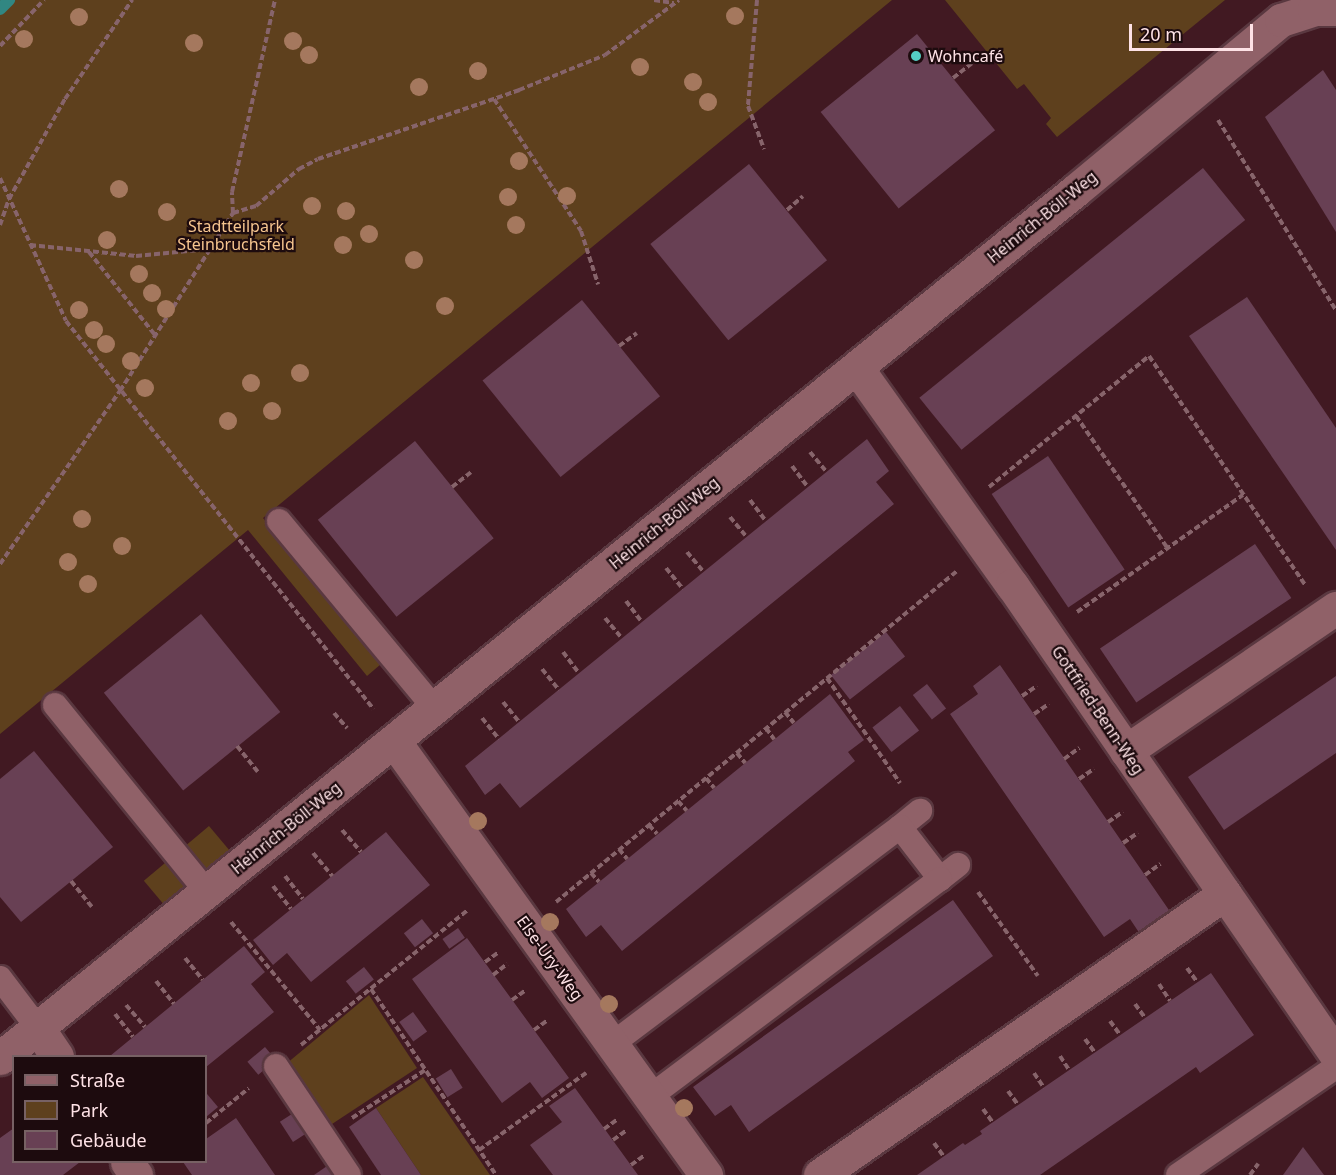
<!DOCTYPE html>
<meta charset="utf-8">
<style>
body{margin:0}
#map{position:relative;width:1336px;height:1175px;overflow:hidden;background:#411922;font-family:"Noto Sans",sans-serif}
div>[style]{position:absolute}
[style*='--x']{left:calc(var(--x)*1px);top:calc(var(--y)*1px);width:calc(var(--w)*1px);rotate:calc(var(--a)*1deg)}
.green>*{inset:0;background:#5e401d;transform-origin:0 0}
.stream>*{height:12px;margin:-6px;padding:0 6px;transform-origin:6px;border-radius:6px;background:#318782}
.building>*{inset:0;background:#684054;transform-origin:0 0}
.path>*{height:4px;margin-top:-2px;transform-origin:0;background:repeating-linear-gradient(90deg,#87646b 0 6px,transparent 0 9px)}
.roads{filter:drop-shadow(2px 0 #5a3840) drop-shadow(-2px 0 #5a3840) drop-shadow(0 2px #5a3840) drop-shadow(0 -2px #5a3840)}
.lane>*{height:24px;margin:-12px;padding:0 12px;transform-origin:12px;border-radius:12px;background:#906168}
.street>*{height:33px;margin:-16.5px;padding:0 16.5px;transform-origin:16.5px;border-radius:16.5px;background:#906168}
.trees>*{width:18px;height:18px;margin:-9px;border-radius:50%;background:#a5785e}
.dots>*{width:16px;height:16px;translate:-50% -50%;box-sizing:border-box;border:3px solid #1d0b0e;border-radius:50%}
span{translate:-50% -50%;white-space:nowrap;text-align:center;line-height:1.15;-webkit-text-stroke:4.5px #1d0b0e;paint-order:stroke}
.poi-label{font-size:16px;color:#fee2e6}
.left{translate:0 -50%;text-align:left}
.street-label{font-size:16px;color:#fee2e6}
.park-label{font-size:16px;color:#f6c58f}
.legend{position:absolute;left:12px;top:1055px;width:195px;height:108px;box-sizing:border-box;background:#1d0b0e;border:2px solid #776164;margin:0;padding:8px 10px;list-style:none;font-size:18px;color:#fee2e6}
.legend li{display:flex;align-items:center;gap:12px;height:30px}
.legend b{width:30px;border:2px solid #776164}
.scale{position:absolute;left:1129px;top:24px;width:124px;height:27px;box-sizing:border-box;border:3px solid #fee2e6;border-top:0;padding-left:8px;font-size:18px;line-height:21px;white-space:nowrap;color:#fee2e6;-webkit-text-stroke:4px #1d0b0e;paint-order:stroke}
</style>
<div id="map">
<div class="green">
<div style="clip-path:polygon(0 0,892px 0,263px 518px,381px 664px,367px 676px,248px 530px,0 734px)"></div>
<div style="clip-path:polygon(945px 0,1225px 0,1057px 137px,1046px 124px,1051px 118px,1024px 84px,1017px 89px)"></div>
<div style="left:209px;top:826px;width:34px;height:85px;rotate:50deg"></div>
<div style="clip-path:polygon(369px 995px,417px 1068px,329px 1126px,286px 1064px)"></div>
<div style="clip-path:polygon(423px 1077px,490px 1175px,421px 1175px,376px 1108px)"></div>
</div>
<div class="stream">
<div style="--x:0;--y:9;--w:13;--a:-45"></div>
</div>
<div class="building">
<div style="left:917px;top:34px;width:124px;height:124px;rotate:51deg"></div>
<div style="clip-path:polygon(1323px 70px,1336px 90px,1336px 232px,1265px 117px)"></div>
<div style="left:749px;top:164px;width:124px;height:127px;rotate:51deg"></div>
<div style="left:1203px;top:168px;width:67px;height:365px;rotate:51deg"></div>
<div style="clip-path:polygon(1247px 297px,1336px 428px,1336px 550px,1189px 336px)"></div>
<div style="left:582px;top:300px;width:124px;height:128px;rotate:51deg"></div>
<div style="clip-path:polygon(867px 439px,889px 471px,876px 482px,894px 504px,520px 808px,500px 783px,485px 795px,465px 766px)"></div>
<div style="left:415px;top:441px;width:125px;height:125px;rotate:51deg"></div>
<div style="left:1048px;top:456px;width:137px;height:68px;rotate:56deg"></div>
<div style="left:1255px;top:544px;width:65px;height:187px;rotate:56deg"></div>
<div style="left:201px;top:614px;width:126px;height:125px;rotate:51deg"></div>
<div style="left:886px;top:632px;width:31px;height:70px;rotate:52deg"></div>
<div style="clip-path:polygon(1000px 665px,1171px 913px,1140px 934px,1130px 919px,1104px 937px,950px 714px,978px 694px,973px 686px)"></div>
<div style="clip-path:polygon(1336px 676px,1336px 753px,1224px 830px,1188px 777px)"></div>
<div style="left:927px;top:684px;width:31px;height:18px;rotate:52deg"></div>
<div style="clip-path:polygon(830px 694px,864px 740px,848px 752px,855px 761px,622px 951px,601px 925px,586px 937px,566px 909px)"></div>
<div style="left:900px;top:706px;width:31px;height:35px;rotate:52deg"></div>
<div style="clip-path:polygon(34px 751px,113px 847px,21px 922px,0 897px,0 779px)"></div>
<div style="clip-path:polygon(386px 832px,430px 885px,311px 982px,287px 953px,273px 965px,253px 940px)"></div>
<div style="clip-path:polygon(953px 900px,993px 956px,749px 1132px,731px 1105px,715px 1116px,693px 1087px)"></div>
<div style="left:422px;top:919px;width:18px;height:23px;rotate:52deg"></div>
<div style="left:458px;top:928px;width:12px;height:19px;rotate:55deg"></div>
<div style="clip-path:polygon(467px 938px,569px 1078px,542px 1098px,530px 1082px,502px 1103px,412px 979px)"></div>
<div style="clip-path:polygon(244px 946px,265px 972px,251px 984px,274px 1012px,206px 1067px,206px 1056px,110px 1056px)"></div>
<div style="left:364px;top:967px;width:16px;height:23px;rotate:52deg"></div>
<div style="clip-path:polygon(1211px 973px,1254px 1035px,1200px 1073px,1196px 1067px,1040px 1175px,917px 1175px,963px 1143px,965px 1145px,982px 1134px,980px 1131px)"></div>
<div style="left:413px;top:1012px;width:24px;height:17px;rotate:54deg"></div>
<div style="left:265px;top:1047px;width:17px;height:23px;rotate:50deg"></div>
<div style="left:451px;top:1069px;width:22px;height:18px;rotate:58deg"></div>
<div style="clip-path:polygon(575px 1088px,609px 1135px,638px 1175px,553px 1175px,530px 1145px,562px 1122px,549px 1106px)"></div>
<div style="clip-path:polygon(207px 1094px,218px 1107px,206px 1117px,206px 1096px)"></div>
<div style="clip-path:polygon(376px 1108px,421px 1175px,381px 1175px,349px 1127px)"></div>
<div style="left:295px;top:1112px;width:24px;height:18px;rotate:57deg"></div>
<div style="clip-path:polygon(236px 1118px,275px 1175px,192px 1175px,183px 1162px,206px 1162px,206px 1139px)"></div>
<div style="clip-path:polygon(14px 1128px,14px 1162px,80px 1162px,63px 1175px,0 1175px,0 1138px)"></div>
<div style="clip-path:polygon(1303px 1147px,1324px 1175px,1283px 1175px)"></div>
<div style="clip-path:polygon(330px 1164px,337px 1175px,314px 1175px)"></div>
</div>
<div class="path">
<div style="--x:654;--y:0;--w:20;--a:9"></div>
<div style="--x:757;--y:0;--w:106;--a:94.9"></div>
<div style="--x:748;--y:106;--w:46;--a:69.6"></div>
<div style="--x:0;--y:46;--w:64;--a:-46.3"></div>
<div style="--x:953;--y:78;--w:24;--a:-38"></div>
<div style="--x:494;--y:99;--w:158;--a:56.6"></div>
<div style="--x:581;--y:231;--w:56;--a:72.2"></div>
<div style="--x:1218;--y:120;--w:224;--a:58.2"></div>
<div style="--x:0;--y:178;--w:157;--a:65.2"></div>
<div style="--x:66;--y:321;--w:495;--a:51.6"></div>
<div style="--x:787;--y:210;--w:21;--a:-41"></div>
<div style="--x:233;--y:213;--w:21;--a:-93"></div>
<div style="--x:232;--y:192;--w:197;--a:-77.4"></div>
<div style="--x:0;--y:225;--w:28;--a:-71"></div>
<div style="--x:9;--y:199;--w:115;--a:-60.8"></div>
<div style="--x:65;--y:99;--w:120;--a:-55.9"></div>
<div style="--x:30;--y:245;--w:107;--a:5.9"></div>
<div style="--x:136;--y:256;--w:73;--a:-5.5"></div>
<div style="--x:89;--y:252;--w:106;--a:51.5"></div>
<div style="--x:619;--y:346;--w:22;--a:-36"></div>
<div style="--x:1076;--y:416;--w:162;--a:55.3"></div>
<div style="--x:810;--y:452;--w:26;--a:50"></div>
<div style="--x:792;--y:466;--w:26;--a:53"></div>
<div style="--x:452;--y:487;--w:24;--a:-38"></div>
<div style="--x:989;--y:487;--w:207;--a:-39.3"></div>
<div style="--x:1149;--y:356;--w:277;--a:55.7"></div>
<div style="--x:750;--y:500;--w:26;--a:53"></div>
<div style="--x:730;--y:517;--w:26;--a:50"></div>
<div style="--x:687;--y:552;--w:26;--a:50"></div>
<div style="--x:0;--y:564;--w:211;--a:-55.3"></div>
<div style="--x:120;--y:391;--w:211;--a:-57.6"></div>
<div style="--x:233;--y:213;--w:24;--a:-17"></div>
<div style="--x:256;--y:206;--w:57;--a:-40.7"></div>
<div style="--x:299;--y:169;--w:21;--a:-28"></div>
<div style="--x:318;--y:159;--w:213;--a:-18.9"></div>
<div style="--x:519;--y:90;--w:93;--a:-22.1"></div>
<div style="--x:605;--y:55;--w:92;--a:-36.6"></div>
<div style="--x:666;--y:568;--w:27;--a:51"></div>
<div style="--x:626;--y:601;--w:26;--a:53"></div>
<div style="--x:1077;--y:612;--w:203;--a:-35.2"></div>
<div style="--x:605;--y:618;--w:26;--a:50"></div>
<div style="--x:563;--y:652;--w:26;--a:53"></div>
<div style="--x:542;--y:669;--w:27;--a:51"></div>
<div style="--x:827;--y:678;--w:128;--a:55.2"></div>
<div style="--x:1022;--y:696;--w:18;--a:-34"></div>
<div style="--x:503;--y:702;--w:26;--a:51"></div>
<div style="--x:785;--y:712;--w:14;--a:51"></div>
<div style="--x:334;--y:713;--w:20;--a:49"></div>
<div style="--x:1034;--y:714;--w:18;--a:-34"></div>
<div style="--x:482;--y:718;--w:27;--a:51"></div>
<div style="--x:766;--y:728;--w:14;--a:54"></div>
<div style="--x:237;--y:746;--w:33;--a:51"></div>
<div style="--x:737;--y:753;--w:13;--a:51"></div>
<div style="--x:1064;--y:759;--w:19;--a:-36"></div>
<div style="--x:706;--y:778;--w:13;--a:51"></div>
<div style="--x:1079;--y:779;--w:18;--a:-34"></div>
<div style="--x:678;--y:801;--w:13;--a:48"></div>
<div style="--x:1108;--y:822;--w:18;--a:-34"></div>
<div style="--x:649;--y:825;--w:12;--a:48"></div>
<div style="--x:342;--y:830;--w:29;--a:49"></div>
<div style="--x:1123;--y:843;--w:18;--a:-34"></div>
<div style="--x:619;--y:849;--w:13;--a:51"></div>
<div style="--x:313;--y:853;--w:30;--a:50"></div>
<div style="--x:591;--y:873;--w:12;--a:48"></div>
<div style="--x:1145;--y:875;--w:19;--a:-36"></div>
<div style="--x:285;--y:876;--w:29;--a:52"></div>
<div style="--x:71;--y:881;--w:33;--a:51"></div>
<div style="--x:273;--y:886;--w:29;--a:52"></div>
<div style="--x:978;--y:892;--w:103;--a:54.5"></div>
<div style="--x:556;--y:902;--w:520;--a:-39.54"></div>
<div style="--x:231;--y:922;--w:140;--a:50.5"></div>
<div style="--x:185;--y:958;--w:28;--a:51"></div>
<div style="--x:485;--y:962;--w:17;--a:-36"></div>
<div style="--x:1187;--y:968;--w:17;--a:54"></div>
<div style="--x:493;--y:975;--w:18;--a:-38"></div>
<div style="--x:156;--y:981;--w:29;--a:52"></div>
<div style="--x:1159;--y:984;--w:20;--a:57"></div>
<div style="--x:371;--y:989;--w:224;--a:56.1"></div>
<div style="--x:512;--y:1000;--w:17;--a:-36"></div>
<div style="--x:1135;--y:1004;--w:17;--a:54"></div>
<div style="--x:126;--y:1005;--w:29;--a:49"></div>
<div style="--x:115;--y:1014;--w:29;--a:52"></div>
<div style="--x:1110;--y:1021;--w:17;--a:54"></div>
<div style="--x:534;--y:1030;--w:17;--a:-36"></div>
<div style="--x:1085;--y:1039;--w:17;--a:54"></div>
<div style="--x:301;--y:1045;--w:215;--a:-39"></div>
<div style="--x:1060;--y:1056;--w:17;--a:57"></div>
<div style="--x:1034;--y:1073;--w:18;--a:56"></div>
<div style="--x:1008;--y:1091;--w:17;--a:54"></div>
<div style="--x:983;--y:1109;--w:17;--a:54"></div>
<div style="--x:352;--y:1118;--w:87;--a:-33.3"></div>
<div style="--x:206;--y:1123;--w:55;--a:-39.1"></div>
<div style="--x:604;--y:1129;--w:17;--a:-36"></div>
<div style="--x:613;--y:1140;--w:17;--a:-36"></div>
<div style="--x:934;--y:1143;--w:17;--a:54"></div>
<div style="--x:479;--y:1150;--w:132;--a:-35.7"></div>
<div style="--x:631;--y:1165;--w:17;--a:-36"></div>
<div style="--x:1250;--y:1175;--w:14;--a:-54"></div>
</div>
<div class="roads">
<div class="lane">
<div style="--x:279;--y:521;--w:243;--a:50.3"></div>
<div style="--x:55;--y:705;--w:240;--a:50.9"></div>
<div style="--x:900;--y:827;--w:26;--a:-39"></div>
<div style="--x:940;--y:879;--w:23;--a:-38"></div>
<div style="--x:0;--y:978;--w:63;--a:52.8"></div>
<div style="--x:612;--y:1044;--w:361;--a:-37"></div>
<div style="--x:900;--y:827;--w:66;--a:52.4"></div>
<div style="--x:940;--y:879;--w:363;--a:143.1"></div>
<div style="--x:276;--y:1066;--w:131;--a:56.2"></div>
<div style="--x:1178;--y:1175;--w:191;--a:-34.4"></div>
</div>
<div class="street">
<div style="--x:857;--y:368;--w:267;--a:54.5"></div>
<div style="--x:1012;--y:585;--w:571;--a:55.42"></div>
<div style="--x:394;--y:741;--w:535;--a:54.29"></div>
<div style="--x:1126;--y:751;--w:254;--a:-34.3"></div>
<div style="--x:38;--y:1028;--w:34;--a:56"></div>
<div style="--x:0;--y:1058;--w:1382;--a:-38.89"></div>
<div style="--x:1076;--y:190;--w:266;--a:-39.7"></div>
<div style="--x:1281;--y:20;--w:35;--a:-18"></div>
<div style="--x:1314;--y:9;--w:22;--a:0"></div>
<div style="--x:127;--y:1162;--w:16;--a:55"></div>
<div style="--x:820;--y:1175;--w:493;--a:-34.8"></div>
</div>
</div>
<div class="trees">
<div style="left:735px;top:16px"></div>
<div style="left:79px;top:17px"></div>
<div style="left:24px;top:39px"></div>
<div style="left:293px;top:41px"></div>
<div style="left:194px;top:43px"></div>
<div style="left:309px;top:55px"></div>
<div style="left:640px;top:67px"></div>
<div style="left:478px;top:71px"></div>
<div style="left:693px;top:82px"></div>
<div style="left:419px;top:87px"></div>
<div style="left:708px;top:102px"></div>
<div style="left:519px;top:161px"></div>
<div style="left:119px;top:189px"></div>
<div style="left:567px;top:196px"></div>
<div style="left:508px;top:197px"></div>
<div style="left:312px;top:206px"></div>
<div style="left:346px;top:211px"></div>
<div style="left:167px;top:212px"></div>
<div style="left:516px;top:225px"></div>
<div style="left:369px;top:234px"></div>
<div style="left:107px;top:240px"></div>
<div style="left:343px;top:245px"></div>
<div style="left:414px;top:260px"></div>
<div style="left:139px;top:274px"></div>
<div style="left:152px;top:293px"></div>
<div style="left:445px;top:306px"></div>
<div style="left:166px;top:309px"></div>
<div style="left:79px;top:310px"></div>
<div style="left:94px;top:330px"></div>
<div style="left:106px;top:344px"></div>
<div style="left:131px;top:361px"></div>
<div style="left:300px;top:373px"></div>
<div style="left:251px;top:383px"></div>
<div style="left:145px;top:388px"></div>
<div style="left:272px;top:411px"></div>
<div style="left:228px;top:421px"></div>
<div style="left:82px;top:519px"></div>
<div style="left:122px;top:546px"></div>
<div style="left:68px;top:562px"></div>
<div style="left:88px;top:584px"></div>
<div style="left:478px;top:821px"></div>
<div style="left:550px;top:922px"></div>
<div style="left:609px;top:1004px"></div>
<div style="left:684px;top:1108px"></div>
</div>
<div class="dots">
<div style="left:916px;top:56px;background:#55cec5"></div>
</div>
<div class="poi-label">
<span class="left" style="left:928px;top:56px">Wohncafé</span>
</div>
<div class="street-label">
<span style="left:1042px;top:217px;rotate:-39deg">Heinrich-Böll-Weg</span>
<span style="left:664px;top:523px;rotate:-39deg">Heinrich-Böll-Weg</span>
<span style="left:1098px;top:710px;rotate:56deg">Gottfried-Benn-Weg</span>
<span style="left:286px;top:828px;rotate:-39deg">Heinrich-Böll-Weg</span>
<span style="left:550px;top:958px;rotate:54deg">Else-Ury-Weg</span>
</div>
<div class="park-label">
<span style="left:236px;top:235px">Stadtteilpark<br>Steinbruchsfeld</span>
</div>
<ul class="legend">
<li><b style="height:8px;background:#906168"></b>Straße</li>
<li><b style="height:16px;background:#5e401d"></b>Park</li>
<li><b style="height:16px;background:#684054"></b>Gebäude</li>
</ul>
<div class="scale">20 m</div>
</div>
